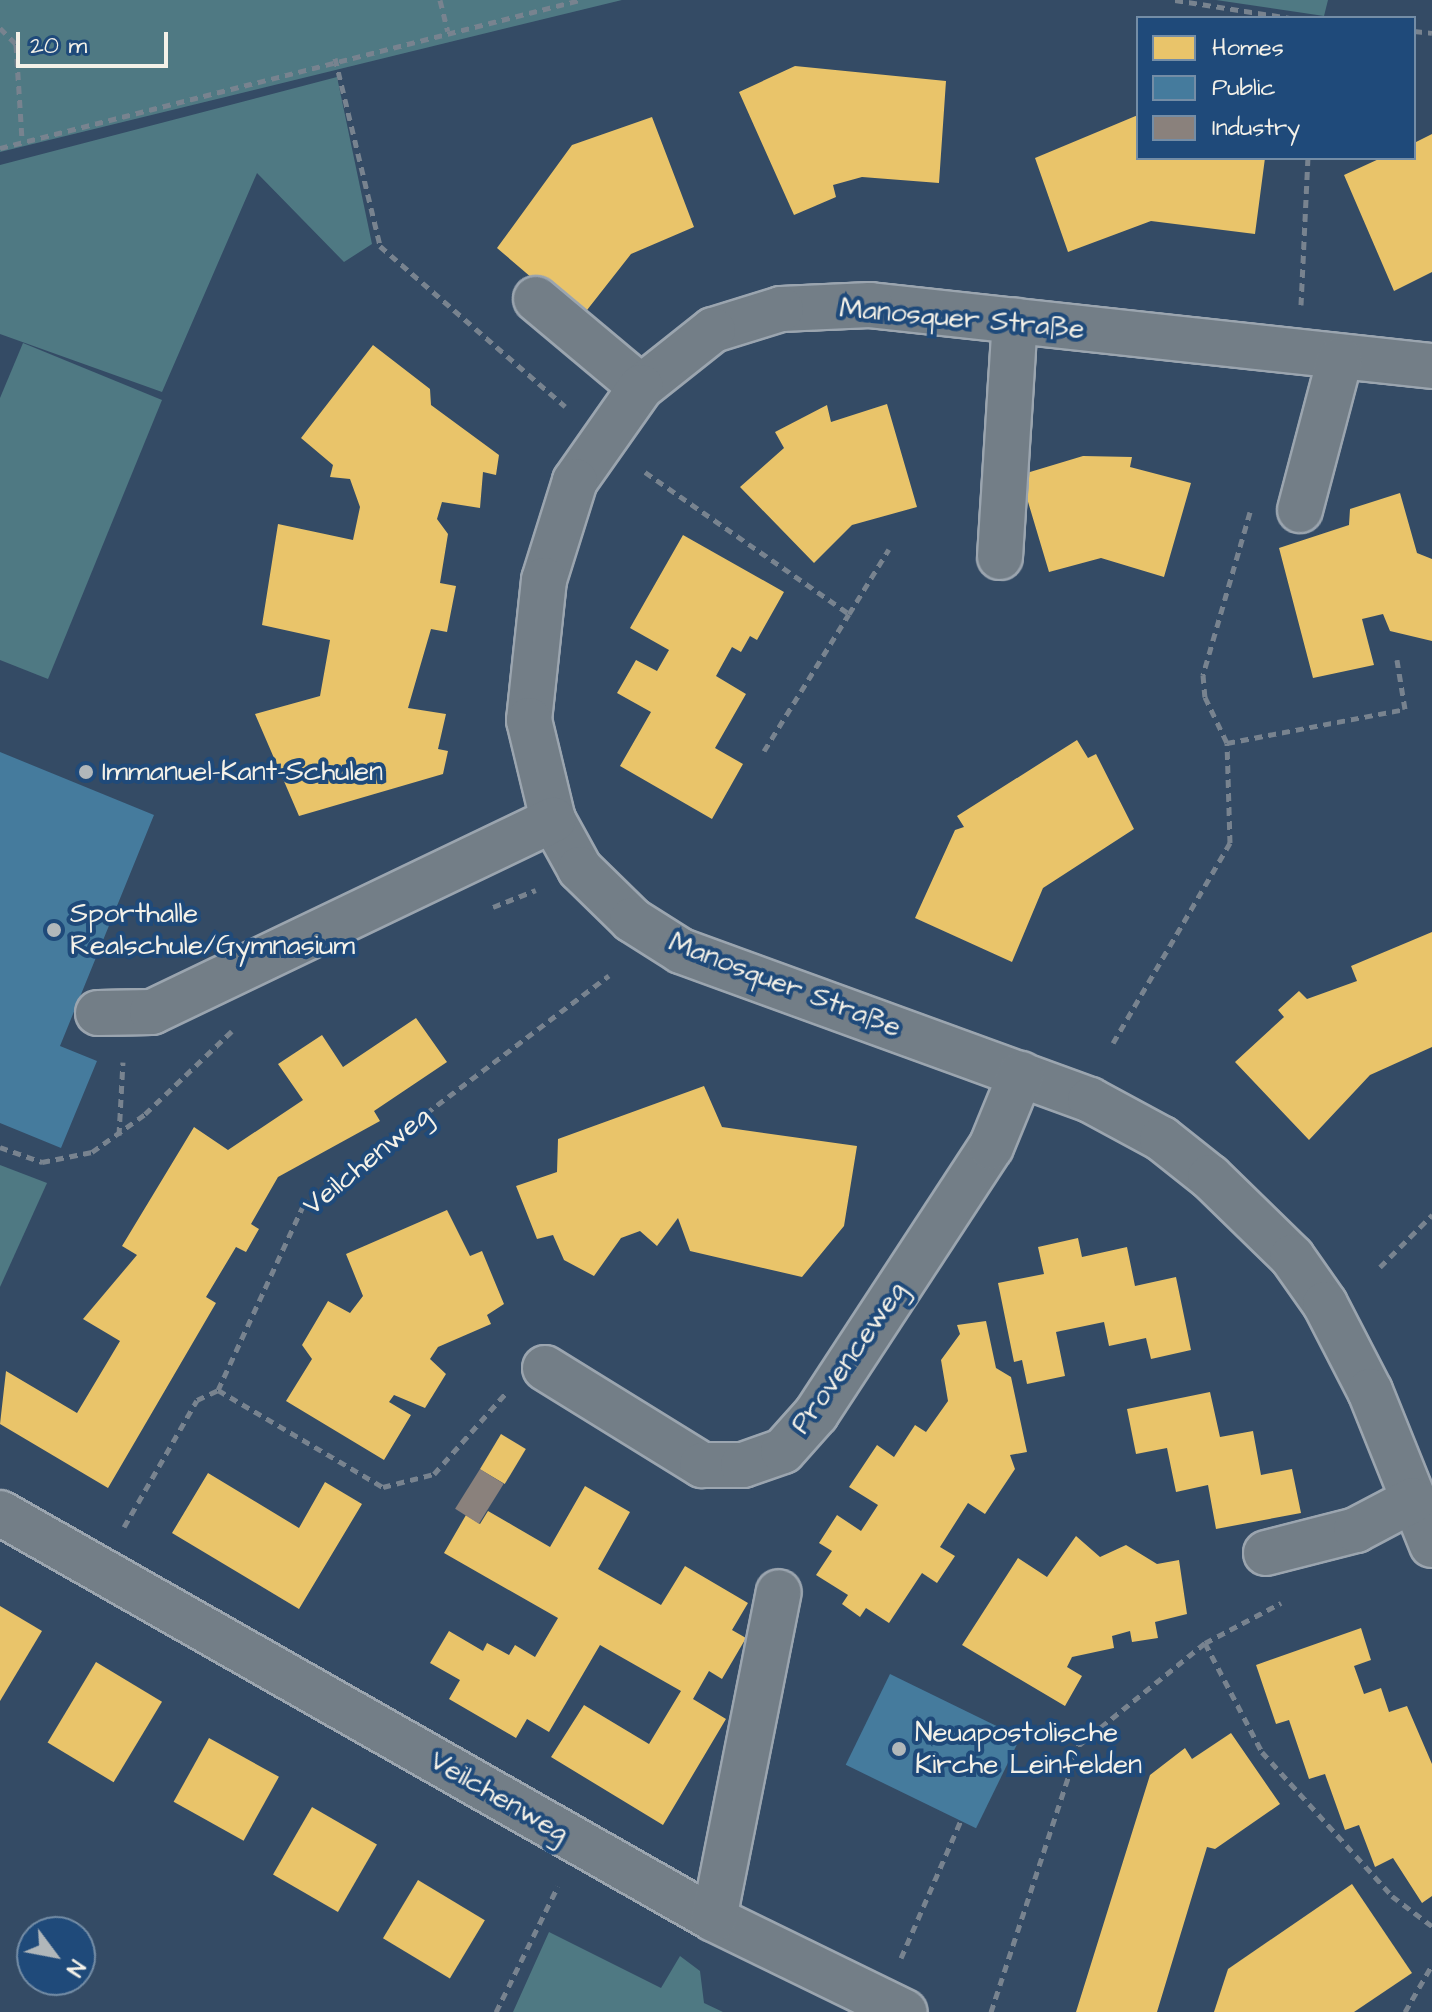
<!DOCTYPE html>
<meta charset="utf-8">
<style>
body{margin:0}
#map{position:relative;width:1432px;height:2012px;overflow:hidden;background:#344b65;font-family:"Architects Daughter",sans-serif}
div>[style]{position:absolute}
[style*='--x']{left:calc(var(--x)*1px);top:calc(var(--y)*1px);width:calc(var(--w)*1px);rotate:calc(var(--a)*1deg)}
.green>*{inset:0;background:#4f7983}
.homes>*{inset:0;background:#e9c46a;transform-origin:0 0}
.public>*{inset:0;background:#457b9d;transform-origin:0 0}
.industry>*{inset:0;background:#8a817c;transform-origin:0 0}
.path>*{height:5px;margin-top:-2.5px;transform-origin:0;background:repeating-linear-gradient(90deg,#78838f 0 8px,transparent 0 14px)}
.roads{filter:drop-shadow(2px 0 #9ba5af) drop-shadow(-2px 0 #9ba5af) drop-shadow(0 2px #9ba5af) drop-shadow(0 -2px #9ba5af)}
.minor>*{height:44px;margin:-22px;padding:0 22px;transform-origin:22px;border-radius:22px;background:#737e87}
.dots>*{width:22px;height:22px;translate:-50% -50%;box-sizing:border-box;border:4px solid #1f4a7a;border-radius:50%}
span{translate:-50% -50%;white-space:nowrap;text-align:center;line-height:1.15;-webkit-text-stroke:8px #1f4a7a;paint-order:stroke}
.street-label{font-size:28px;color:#f4f1e8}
.poi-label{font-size:28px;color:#f4f1e8}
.left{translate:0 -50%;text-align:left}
.legend{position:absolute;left:1136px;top:16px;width:280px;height:144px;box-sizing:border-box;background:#1f4a7a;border:2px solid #748da6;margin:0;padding:10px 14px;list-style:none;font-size:24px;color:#f4f1e8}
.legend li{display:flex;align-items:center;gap:16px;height:40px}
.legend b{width:40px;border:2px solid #748da6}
.north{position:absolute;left:16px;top:1916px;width:80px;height:80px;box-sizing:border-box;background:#1f4a7a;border:2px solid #748da6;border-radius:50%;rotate:122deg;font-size:22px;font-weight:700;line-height:32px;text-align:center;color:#f4f1e8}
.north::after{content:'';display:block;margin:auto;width:28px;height:36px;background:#b1b7ba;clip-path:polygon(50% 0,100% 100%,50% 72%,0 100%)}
.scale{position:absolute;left:16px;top:32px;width:152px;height:36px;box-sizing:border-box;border:4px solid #f4f1e8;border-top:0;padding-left:10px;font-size:24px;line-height:28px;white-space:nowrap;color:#f4f1e8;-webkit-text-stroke:6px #1f4a7a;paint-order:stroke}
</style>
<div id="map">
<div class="green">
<div style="clip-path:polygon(0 0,622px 0,0 152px)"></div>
<div style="clip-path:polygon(1216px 0,1328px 0,1324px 16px)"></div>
<div style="clip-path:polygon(337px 77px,372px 244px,344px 262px,257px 173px,162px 392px,0 334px,0 165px)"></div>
<div style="clip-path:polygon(23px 343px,162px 400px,48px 679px,0 660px,0 398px)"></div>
<div style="clip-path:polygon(0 1165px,47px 1183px,0 1287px)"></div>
<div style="clip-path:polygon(549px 1932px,661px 1988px,680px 1956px,700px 1971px,704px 2003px,723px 2012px,513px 2012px)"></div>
</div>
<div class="homes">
<div style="clip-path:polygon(795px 66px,946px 81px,939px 183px,862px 177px,833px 185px,836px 197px,794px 215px,739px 92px)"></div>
<div style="clip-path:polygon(1138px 115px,1138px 158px,1265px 158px,1255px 234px,1151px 221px,1068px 252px,1035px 158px)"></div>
<div style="clip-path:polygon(652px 117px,694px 227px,631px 254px,580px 319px,497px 248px,572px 145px)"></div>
<div style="clip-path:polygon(1432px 134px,1432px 272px,1394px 291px,1344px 175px,1381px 158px,1414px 158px,1414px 143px)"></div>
<div style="clip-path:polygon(373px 345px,430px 389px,431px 405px,499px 455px,496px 475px,483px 472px,480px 508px,442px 502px,437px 519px,448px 534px,440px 583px,456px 586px,447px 632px,431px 629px,408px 708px,446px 714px,438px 749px,448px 751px,443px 774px,299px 816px,255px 714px,320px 696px,330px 640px,262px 625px,278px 524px,353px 540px,360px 507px,350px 479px,330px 477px,333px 465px,301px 438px)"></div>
<div style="clip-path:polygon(887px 404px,917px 507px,852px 525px,814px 563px,740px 487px,784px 448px,775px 432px,827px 405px,831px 422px)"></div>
<div style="clip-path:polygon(1083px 456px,1132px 457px,1130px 467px,1191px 483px,1164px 577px,1101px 558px,1049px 572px,1020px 475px)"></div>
<div style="clip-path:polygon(1400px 493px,1417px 553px,1432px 559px,1432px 641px,1390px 631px,1383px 614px,1362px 619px,1374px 665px,1313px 678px,1279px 548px,1349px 525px,1350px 509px)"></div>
<div style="clip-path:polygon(683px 535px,784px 592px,757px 640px,750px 636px,741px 652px,732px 647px,716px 676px,746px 694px,715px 748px,743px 764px,712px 819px,620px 766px,651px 712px,617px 693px,636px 660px,657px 671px,669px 650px,630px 628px)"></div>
<div style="clip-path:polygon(1077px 740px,1088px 758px,1096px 754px,1134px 829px,1043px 888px,1012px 962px,915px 918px,955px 830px,964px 827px,957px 816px)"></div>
<div style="clip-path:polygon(1432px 932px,1432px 1047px,1370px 1075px,1309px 1140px,1235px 1062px,1284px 1017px,1278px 1010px,1299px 991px,1307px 999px,1357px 981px,1351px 966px)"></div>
<div style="clip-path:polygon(416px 1018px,447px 1062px,374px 1111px,380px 1121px,278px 1177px,251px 1224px,259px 1229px,246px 1252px,236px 1247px,206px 1297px,216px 1303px,108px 1488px,0 1424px,6px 1371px,77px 1413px,120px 1341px,83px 1319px,137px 1255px,122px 1246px,194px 1127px,228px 1150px,303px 1100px,278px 1064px,322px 1035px,343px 1067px)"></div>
<div style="clip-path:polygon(704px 1086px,722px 1127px,857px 1146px,844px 1226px,802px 1277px,690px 1251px,678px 1218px,657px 1246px,640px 1231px,621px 1238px,594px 1276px,564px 1260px,553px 1235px,537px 1239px,516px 1186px,557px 1172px,558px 1139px)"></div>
<div style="clip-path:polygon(447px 1210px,470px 1256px,482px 1251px,504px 1304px,487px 1315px,491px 1324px,438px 1347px,430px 1359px,446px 1374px,425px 1408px,394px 1395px,389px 1402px,411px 1415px,384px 1460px,286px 1401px,312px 1359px,302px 1345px,328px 1301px,350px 1313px,363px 1296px,346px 1254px)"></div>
<div style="clip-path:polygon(1078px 1238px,1082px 1257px,1127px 1247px,1135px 1286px,1176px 1277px,1191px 1350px,1151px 1359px,1146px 1338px,1109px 1346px,1104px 1322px,1056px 1332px,1065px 1376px,1027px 1384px,1022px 1360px,1014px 1362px,998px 1283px,1044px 1274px,1038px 1247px)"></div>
<div style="clip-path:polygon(986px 1321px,996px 1368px,1011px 1377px,1027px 1452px,1010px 1455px,1015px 1469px,985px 1514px,968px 1503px,940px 1547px,955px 1556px,937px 1583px,922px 1573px,889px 1623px,866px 1608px,860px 1617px,842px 1604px,848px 1595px,816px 1575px,832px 1551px,819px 1543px,837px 1515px,861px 1531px,878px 1505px,849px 1487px,877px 1445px,894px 1457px,915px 1425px,926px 1432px,948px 1401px,941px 1360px,960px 1334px,957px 1325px)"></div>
<div style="clip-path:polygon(1210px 1392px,1220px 1437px,1253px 1431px,1261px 1475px,1292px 1469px,1301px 1513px,1216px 1529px,1208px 1485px,1176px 1492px,1167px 1448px,1136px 1454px,1127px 1409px)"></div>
<div style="left:501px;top:1434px;width:29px;height:41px;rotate:31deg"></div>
<div style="clip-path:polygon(208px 1473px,299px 1528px,325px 1482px,362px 1504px,299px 1609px,172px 1533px)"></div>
<div style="clip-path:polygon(585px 1486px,630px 1512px,598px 1569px,661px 1605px,685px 1566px,748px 1603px,732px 1630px,746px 1638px,722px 1679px,709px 1671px,693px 1699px,726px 1719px,663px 1825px,551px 1757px,584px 1705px,649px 1744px,681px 1691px,600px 1645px,549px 1732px,527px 1719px,516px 1738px,449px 1699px,460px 1680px,430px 1663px,449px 1631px,483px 1651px,487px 1643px,509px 1655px,515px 1645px,535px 1657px,558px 1618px,444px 1553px,466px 1515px,480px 1524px,488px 1511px,550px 1547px)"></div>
<div style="clip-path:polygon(1076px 1536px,1100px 1557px,1126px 1545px,1157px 1564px,1179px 1560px,1187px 1614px,1155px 1622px,1158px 1638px,1132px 1642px,1130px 1631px,1112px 1636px,1114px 1648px,1072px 1657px,1067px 1667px,1082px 1676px,1065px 1706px,962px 1645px,1018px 1558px,1047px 1577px)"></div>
<div style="clip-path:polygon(0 1606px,42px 1631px,0 1701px)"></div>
<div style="clip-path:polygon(1361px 1628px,1371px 1660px,1354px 1666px,1364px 1694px,1381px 1688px,1389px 1712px,1407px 1706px,1432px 1764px,1432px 1896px,1422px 1903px,1393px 1858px,1375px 1867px,1359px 1825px,1345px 1830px,1325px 1774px,1309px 1779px,1289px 1720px,1276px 1724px,1256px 1665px)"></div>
<div style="left:96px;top:1662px;width:77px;height:94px;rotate:31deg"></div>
<div style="clip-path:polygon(1231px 1733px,1280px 1804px,1215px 1849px,1207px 1847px,1157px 2012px,1076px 2012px,1150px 1775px,1185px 1748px,1192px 1759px)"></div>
<div style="left:209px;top:1738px;width:80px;height:73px;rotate:29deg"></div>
<div style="left:312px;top:1807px;width:75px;height:78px;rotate:30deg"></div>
<div style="left:418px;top:1880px;width:78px;height:68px;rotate:31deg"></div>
<div style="clip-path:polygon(1352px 1884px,1412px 1973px,1354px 2012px,1214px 2012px,1228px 1969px)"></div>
</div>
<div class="public">
<div style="clip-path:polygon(0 752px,154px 815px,60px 1046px,97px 1061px,61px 1148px,0 1123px)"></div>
<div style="left:890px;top:1674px;width:145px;height:101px;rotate:26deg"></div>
</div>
<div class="industry">
<div style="left:480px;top:1469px;width:28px;height:47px;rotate:32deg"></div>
</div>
<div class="path">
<div style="--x:440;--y:0;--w:32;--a:76"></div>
<div style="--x:1175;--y:0;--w:116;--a:8.9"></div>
<div style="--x:0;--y:28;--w:23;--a:45"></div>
<div style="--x:16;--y:44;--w:96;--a:86.4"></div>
<div style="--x:1414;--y:31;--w:18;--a:6"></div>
<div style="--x:335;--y:58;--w:193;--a:76.5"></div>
<div style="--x:380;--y:246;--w:245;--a:40.9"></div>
<div style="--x:0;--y:148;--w:599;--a:-14.31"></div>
<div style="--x:1301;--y:305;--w:147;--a:-87.3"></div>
<div style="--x:645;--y:472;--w:249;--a:34.8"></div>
<div style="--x:849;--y:614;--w:76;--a:-58.4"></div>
<div style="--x:1250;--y:512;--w:170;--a:106.1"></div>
<div style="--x:1203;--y:675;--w:22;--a:85"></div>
<div style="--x:1205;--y:697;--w:51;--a:64.4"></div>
<div style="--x:1227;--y:743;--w:181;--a:-10.8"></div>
<div style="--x:1405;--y:709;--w:50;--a:-99.3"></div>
<div style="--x:764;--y:751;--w:161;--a:-58.2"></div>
<div style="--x:493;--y:907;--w:46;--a:-21.6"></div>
<div style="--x:1113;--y:1043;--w:232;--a:-59.7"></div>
<div style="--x:1230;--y:843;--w:100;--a:-91.7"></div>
<div style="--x:119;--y:1135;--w:73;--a:-86.9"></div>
<div style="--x:0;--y:1147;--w:45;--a:19.7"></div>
<div style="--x:42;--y:1162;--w:51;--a:-11.3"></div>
<div style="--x:92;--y:1152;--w:65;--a:-35.6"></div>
<div style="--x:145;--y:1114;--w:120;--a:-43.7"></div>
<div style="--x:1380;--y:1267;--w:74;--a:-45"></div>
<div style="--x:218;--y:1390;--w:191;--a:30.5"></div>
<div style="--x:383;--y:1487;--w:53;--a:-14.3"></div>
<div style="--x:434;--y:1474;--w:107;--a:-48.4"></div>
<div style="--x:124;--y:1527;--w:146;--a:-60.1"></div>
<div style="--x:197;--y:1400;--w:23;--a:-25"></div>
<div style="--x:218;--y:1390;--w:203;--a:-65.2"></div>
<div style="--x:303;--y:1206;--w:383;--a:-37"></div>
<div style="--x:1205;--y:1643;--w:86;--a:-27.8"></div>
<div style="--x:901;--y:1958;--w:150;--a:-66.5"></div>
<div style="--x:496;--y:2012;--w:140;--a:-63.8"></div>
<div style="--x:991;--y:2012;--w:281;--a:-71.8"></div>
<div style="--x:1079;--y:1745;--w:162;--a:-39"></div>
<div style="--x:1205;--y:1643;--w:123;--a:62.4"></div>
<div style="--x:1262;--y:1752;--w:194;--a:47.9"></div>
<div style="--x:1392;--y:1896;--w:50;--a:36.9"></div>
<div style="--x:1405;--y:2012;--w:54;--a:-60.1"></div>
</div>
<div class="roads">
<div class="minor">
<div style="--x:536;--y:299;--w:137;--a:40"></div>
<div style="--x:1432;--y:366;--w:565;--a:-173.81"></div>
<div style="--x:870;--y:305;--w:89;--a:177.4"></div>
<div style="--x:781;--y:309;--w:71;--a:162.8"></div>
<div style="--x:713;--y:330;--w:92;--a:141.6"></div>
<div style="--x:641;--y:387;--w:115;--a:125.1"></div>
<div style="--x:575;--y:481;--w:104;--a:107.4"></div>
<div style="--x:544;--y:580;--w:141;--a:96.1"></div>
<div style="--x:529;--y:720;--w:103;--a:76.5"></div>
<div style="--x:553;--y:820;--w:56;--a:61.1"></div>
<div style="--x:580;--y:869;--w:73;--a:44.4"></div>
<div style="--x:632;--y:920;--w:58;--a:32.3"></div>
<div style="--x:681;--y:951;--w:435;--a:20"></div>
<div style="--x:1090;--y:1100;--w:82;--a:28.4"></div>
<div style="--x:1162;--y:1139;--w:61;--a:38.4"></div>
<div style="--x:1210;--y:1177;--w:115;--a:44.3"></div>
<div style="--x:1292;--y:1257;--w:57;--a:54.9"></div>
<div style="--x:1325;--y:1304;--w:98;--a:62.7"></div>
<div style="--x:1370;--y:1391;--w:166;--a:68.1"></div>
<div style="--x:1300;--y:510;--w:156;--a:-75.2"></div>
<div style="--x:1000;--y:557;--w:237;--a:-86.4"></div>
<div style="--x:98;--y:1013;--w:54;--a:-1.1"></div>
<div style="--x:152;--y:1012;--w:445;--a:-25.6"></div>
<div style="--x:545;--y:1368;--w:185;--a:31.7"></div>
<div style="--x:702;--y:1465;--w:41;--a:0"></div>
<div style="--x:743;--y:1465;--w:42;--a:-19.3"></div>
<div style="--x:783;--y:1451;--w:50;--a:-48.3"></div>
<div style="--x:816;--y:1414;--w:319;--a:-56.8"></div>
<div style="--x:991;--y:1147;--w:79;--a:-67.7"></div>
<div style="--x:0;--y:1513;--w:821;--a:29.62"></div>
<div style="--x:714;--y:1919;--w:212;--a:26"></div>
<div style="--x:1266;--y:1553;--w:93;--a:-14.3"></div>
<div style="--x:1356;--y:1530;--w:64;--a:-27.8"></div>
<div style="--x:714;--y:1919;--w:333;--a:-78.8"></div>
</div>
</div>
<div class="dots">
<div style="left:86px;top:772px;background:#b1b7ba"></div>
<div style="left:54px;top:930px;background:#b1b7ba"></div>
<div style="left:899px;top:1749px;background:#b1b7ba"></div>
</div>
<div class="street-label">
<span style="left:962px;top:319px;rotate:5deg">Manosquer Straße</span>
<span style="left:785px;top:985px;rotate:21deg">Manosquer Straße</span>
<span style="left:367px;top:1161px;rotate:-39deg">Veilchenweg</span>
<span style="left:849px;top:1358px;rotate:-55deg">Provenceweg</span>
<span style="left:499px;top:1797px;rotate:30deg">Veilchenweg</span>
</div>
<div class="poi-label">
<span class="left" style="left:102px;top:772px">Immanuel-Kant-Schulen</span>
<span class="left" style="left:70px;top:930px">Sporthalle<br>Realschule/Gymnasium</span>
<span class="left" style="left:915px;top:1749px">Neuapostolische<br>Kirche Leinfelden</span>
</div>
<ul class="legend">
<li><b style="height:22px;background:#e9c46a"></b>Homes</li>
<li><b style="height:22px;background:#457b9d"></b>Public</li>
<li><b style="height:22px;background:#8a817c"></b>Industry</li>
</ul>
<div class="north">N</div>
<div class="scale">20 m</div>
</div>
